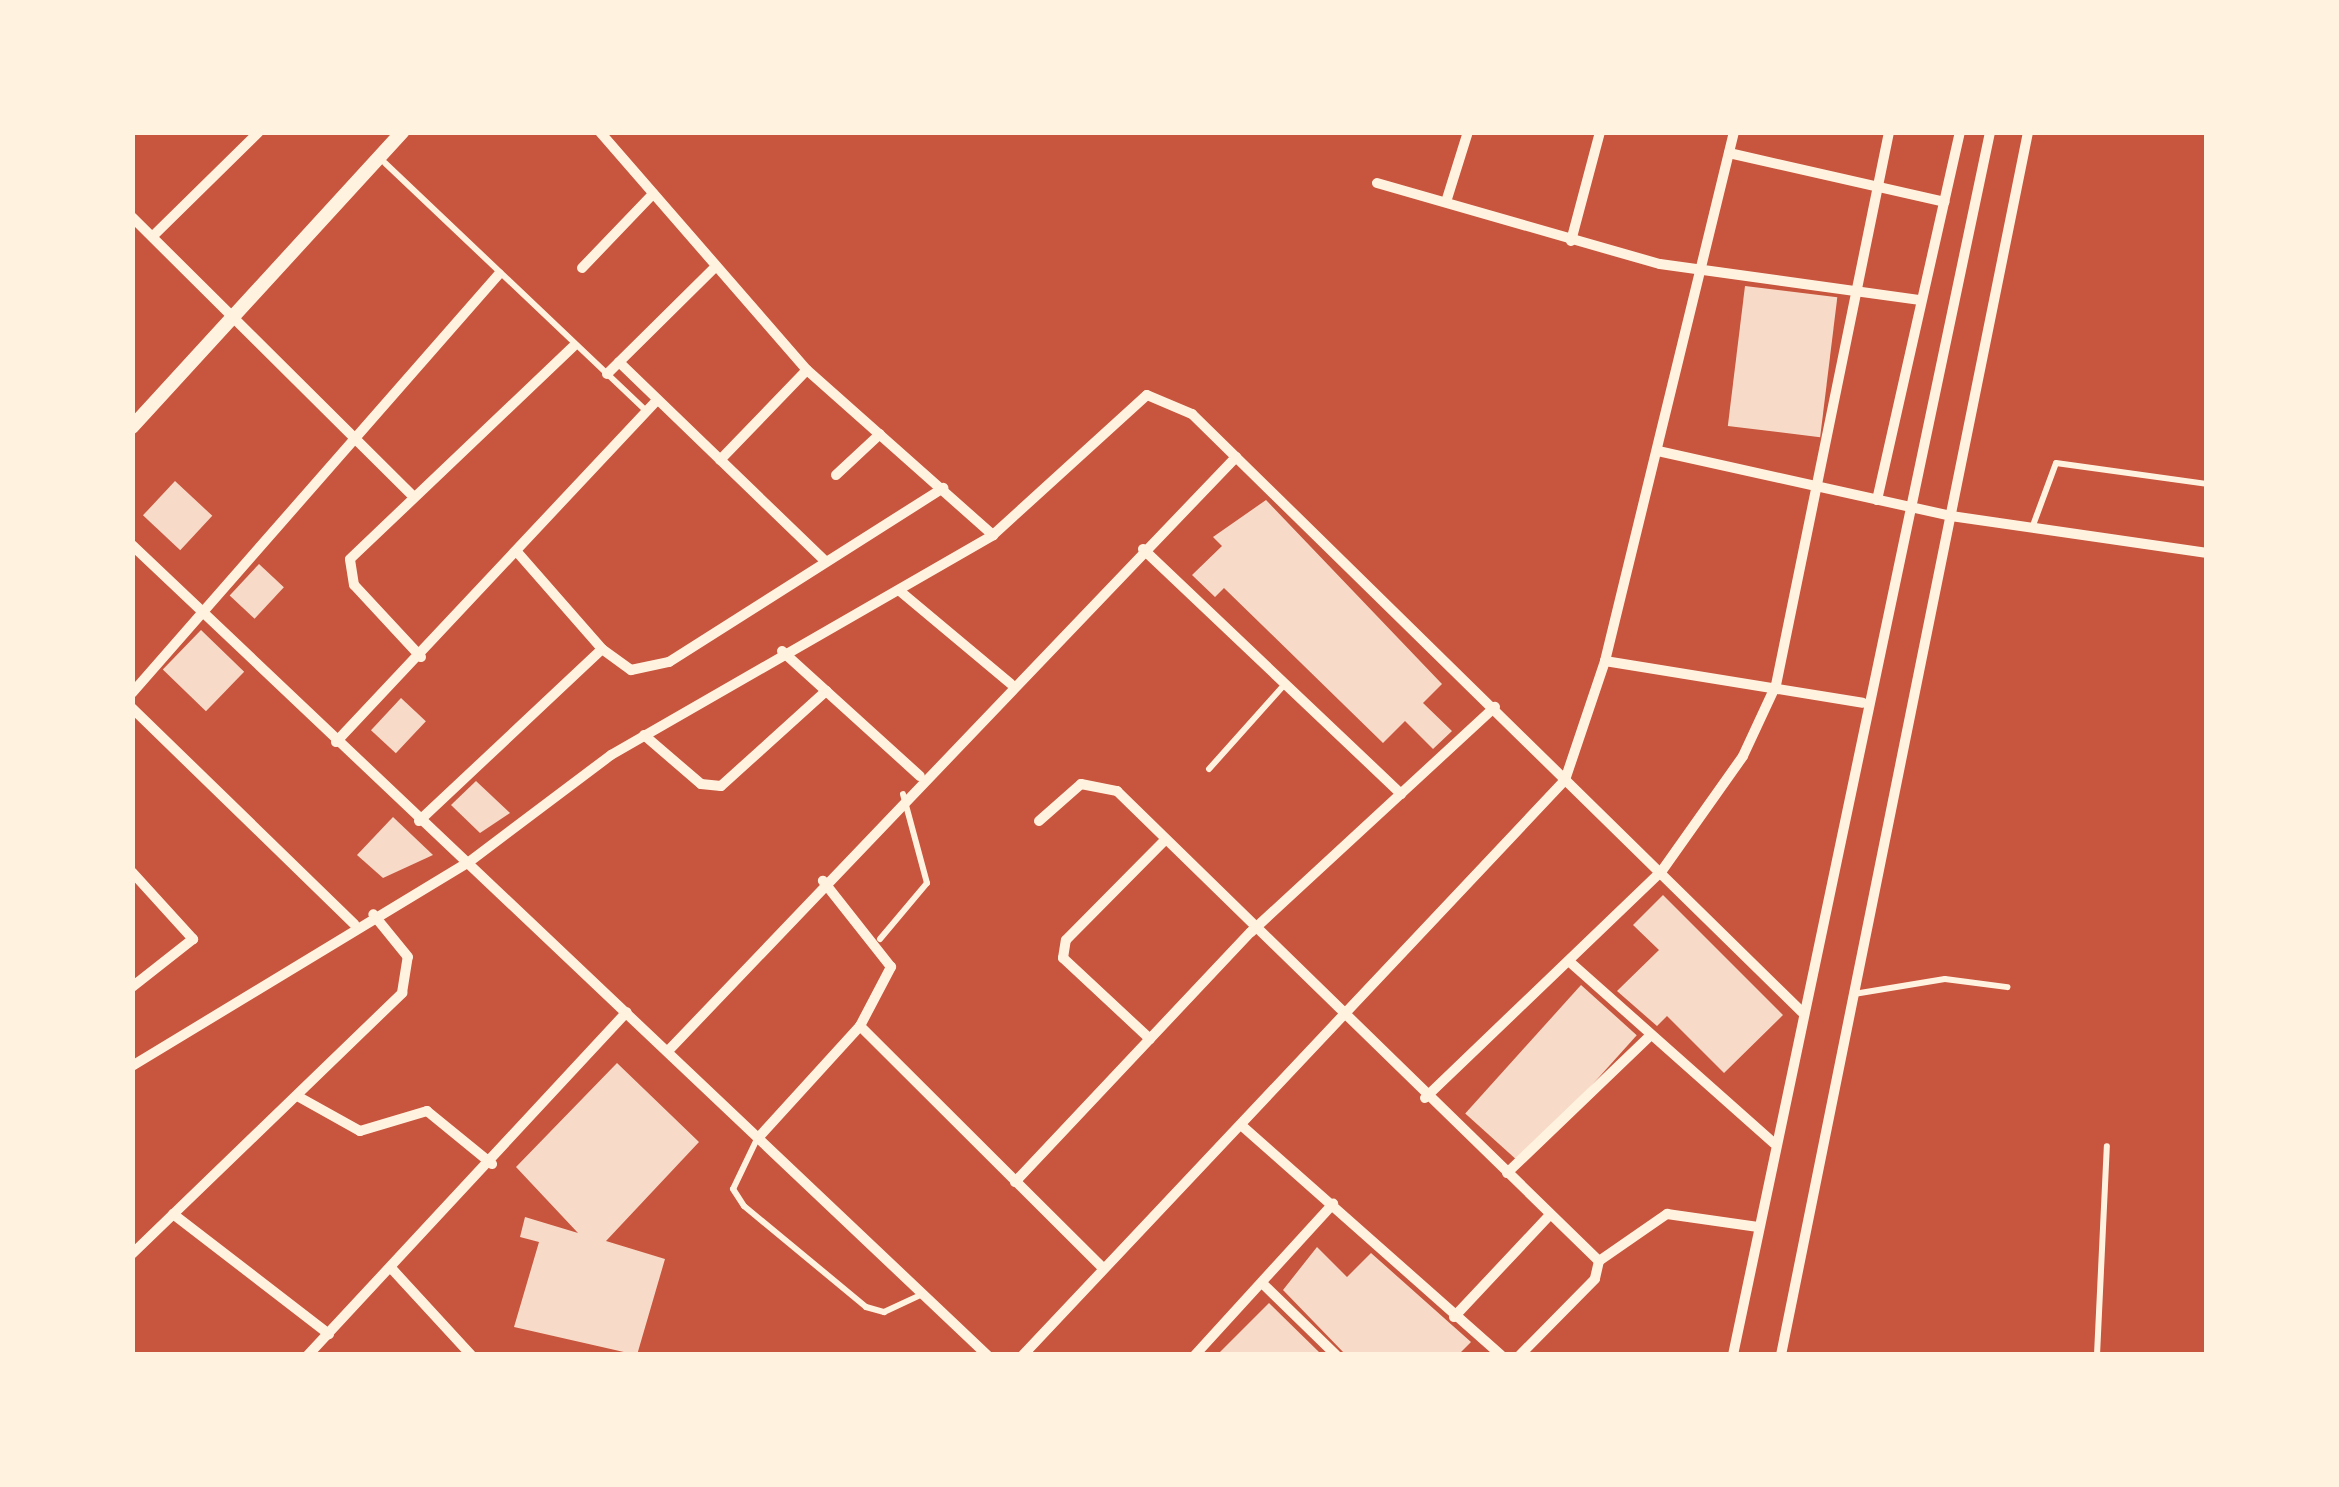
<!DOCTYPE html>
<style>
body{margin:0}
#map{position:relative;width:2339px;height:1487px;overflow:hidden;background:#c8553d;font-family:Roboto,sans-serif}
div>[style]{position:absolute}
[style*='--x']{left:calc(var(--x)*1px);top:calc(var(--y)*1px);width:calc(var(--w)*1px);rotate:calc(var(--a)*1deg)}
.building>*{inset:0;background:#f7dbc8;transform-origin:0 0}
.service>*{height:6px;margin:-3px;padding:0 3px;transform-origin:3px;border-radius:3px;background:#fff3e0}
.minor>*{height:10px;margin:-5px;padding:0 5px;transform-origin:5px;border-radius:5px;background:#fff3e0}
.tertiary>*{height:14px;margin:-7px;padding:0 7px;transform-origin:7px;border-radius:7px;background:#fff3e0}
span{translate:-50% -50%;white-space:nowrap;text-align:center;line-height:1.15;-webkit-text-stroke:10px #fff3e0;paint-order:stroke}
.frame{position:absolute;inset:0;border:135px solid #fff3e0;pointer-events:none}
</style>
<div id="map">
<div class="building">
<div style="left:1745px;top:286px;width:93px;height:141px;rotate:7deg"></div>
<div style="left:175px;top:481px;width:51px;height:47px;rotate:43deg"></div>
<div style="clip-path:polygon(1266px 500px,1442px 684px,1423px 703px,1452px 731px,1433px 749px,1405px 721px,1383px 743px,1224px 588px,1215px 597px,1192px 575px,1222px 546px,1213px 537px)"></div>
<div style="left:259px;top:564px;width:34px;height:43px;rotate:43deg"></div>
<div style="left:201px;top:630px;width:60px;height:55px;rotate:44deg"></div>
<div style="left:401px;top:698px;width:34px;height:44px;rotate:43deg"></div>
<div style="clip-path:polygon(476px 781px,510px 813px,480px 833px,451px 805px)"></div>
<div style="clip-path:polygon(393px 817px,433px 855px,383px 878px,357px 855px)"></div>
<div style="clip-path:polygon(1663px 895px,1783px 1015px,1724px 1073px,1667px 1016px,1657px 1026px,1617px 991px,1659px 950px,1633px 925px)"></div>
<div style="left:1581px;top:985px;width:75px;height:173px;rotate:42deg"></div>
<div style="clip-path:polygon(617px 1063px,699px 1142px,606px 1241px,665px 1259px,637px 1355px,514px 1327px,539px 1242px,520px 1237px,525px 1217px,578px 1233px,516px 1167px)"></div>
<div style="clip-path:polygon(1317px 1247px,1347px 1277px,1371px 1253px,1471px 1342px,1458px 1355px,1346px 1355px,1283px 1290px)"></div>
<div style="clip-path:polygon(1269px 1303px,1322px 1355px,1217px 1355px)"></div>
</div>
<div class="service">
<div style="--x:385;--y:163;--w:359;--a:43.5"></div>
<div style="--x:2032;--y:528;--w:69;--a:-69.7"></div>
<div style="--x:2056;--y:463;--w:152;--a:7.9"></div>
<div style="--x:1209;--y:769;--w:114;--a:-48.2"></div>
<div style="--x:880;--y:939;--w:73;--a:-50"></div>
<div style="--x:927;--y:883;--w:92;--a:-105.1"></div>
<div style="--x:1854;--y:994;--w:92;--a:-9.4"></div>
<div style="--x:1945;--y:979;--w:63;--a:7.4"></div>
<div style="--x:757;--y:1139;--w:55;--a:115.6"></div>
<div style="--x:733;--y:1189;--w:20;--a:57"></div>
<div style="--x:744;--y:1206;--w:158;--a:39.6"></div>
<div style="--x:866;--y:1307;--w:19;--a:16"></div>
<div style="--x:884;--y:1312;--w:40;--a:-25"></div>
<div style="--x:2097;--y:1355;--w:209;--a:-87.3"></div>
</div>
<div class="minor">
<div style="--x:600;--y:132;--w:315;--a:49"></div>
<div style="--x:807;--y:370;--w:249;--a:41.6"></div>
<div style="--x:1729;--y:153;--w:221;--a:12.8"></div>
<div style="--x:1377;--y:183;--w:294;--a:16"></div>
<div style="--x:1660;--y:264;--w:263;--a:7.9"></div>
<div style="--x:1446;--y:202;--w:73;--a:-72.6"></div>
<div style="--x:132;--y:217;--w:395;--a:44.8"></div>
<div style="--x:153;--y:236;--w:148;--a:-44.5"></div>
<div style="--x:1571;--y:241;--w:113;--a:-75.1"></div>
<div style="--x:582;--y:268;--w:103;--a:-46.2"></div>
<div style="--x:619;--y:362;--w:286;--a:44"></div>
<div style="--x:607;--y:374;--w:149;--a:-44.7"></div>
<div style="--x:1658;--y:451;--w:300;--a:12.5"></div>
<div style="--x:1951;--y:516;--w:259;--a:8.2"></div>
<div style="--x:720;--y:460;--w:125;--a:-46"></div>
<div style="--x:836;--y:475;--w:60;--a:-43"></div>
<div style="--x:1877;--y:500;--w:377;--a:-77.3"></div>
<div style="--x:132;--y:545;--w:1178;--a:43.45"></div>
<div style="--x:1143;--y:549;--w:356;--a:43.5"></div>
<div style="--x:518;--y:553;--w:128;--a:48.8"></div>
<div style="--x:901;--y:592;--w:143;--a:39.9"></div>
<div style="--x:782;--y:651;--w:186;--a:42.2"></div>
<div style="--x:421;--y:657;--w:98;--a:-132.9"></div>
<div style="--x:354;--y:585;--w:26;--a:-99"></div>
<div style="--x:350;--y:559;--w:308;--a:-43.6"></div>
<div style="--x:1605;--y:661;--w:261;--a:9.2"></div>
<div style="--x:132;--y:693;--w:557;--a:-48.79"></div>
<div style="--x:132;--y:708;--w:310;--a:44.2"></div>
<div style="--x:644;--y:735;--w:75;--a:40.7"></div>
<div style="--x:701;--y:784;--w:20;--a:6"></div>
<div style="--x:721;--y:786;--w:142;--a:-42.1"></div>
<div style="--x:336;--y:742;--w:469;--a:-46.8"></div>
<div style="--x:419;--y:821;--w:251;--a:-43.2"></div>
<div style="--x:602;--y:649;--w:36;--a:36"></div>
<div style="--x:631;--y:670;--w:39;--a:-12"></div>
<div style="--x:669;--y:662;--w:325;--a:-32.4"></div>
<div style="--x:1039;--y:821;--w:56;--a:-41.4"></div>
<div style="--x:1081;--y:784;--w:37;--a:11"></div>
<div style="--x:1117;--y:791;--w:673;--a:44.28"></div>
<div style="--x:1599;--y:1261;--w:18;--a:103"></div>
<div style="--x:1595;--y:1279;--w:107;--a:134.6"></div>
<div style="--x:132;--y:872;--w:91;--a:47.7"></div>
<div style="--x:193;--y:939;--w:78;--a:141.8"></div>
<div style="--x:1571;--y:963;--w:271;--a:41.6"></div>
<div style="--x:860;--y:1026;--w:342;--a:44.9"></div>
<div style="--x:1150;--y:1039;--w:119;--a:-137"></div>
<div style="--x:1063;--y:958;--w:18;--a:-81"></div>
<div style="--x:1066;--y:940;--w:139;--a:-45.3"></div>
<div style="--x:668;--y:1051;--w:822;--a:-46.28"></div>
<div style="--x:132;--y:1066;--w:394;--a:-31.2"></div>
<div style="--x:469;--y:862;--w:178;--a:-37"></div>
<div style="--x:611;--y:755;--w:441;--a:-29.9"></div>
<div style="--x:993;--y:535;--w:208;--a:-42.3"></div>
<div style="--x:1147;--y:395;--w:49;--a:22.9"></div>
<div style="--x:1192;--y:414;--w:854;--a:44.43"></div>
<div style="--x:299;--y:1097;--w:70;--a:29.1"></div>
<div style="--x:360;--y:1131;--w:70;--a:-16.6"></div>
<div style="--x:427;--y:1111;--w:84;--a:39.2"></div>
<div style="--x:1425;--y:1098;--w:327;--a:-43.8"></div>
<div style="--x:1661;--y:872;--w:142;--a:-54.7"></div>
<div style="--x:1743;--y:756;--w:78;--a:-65.1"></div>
<div style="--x:1776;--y:685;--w:564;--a:-78.45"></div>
<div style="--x:1241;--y:1125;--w:347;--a:41.5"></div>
<div style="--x:759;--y:1137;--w:150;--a:-47.7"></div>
<div style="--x:860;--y:1026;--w:67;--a:-62.3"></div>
<div style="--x:891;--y:967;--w:110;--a:-128.3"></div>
<div style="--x:1507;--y:1173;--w:197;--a:-43.8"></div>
<div style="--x:1015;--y:1182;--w:344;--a:-46.7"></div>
<div style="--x:1251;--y:932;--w:332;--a:-42.7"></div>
<div style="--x:173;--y:1214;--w:197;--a:37.6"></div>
<div style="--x:132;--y:1254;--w:376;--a:-44"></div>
<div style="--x:402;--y:993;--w:36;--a:-81"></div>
<div style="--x:408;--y:957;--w:55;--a:-129.1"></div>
<div style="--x:1599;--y:1261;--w:83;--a:-34.7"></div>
<div style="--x:1667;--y:1214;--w:92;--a:8.1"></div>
<div style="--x:392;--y:1269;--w:117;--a:47.4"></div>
<div style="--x:1263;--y:1284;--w:102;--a:44.2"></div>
<div style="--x:1454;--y:1317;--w:137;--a:-46.8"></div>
<div style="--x:308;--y:1355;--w:468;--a:-47.1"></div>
<div style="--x:1023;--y:1355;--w:790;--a:-46.69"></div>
<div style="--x:1565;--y:780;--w:126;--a:-71.4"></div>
<div style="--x:1605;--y:661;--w:545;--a:-76.3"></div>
<div style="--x:1195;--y:1355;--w:205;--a:-47.6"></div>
<div style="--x:1733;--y:1355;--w:1250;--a:-78.13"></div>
<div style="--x:1781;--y:1355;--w:1248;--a:-78.58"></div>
</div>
<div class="tertiary">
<div style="--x:132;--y:427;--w:400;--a:-47.5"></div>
</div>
<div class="frame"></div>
</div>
